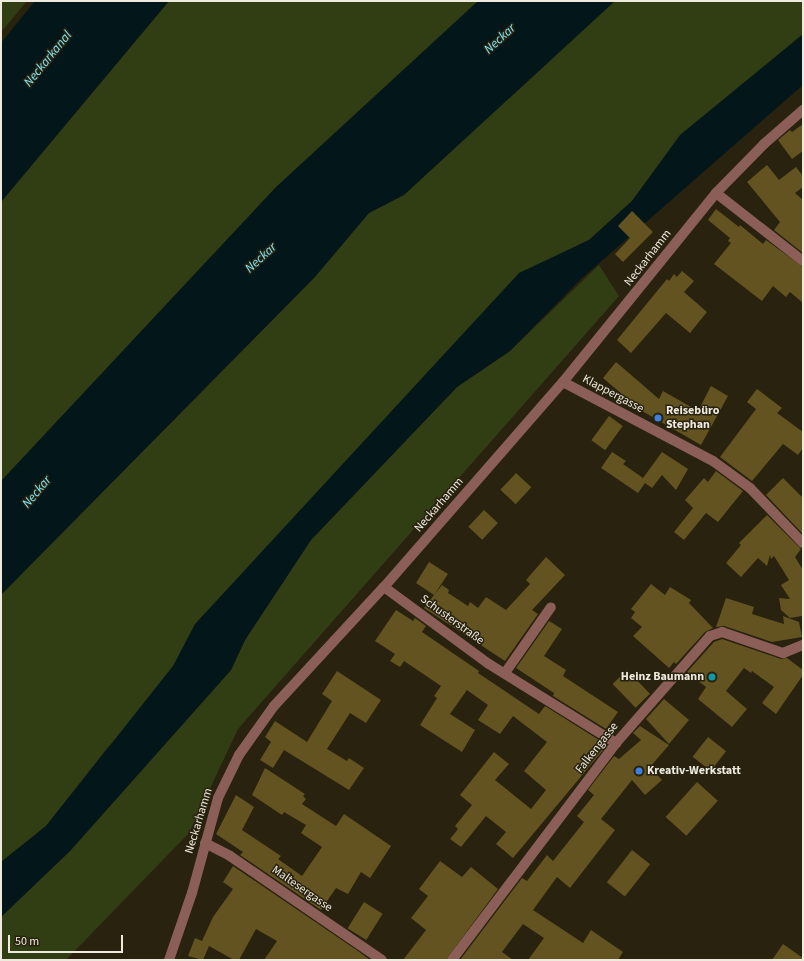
<!DOCTYPE html>
<meta charset="utf-8">
<style>
body{margin:0}
#map{position:relative;width:804px;height:961px;overflow:hidden;background:#28220f;font-family:"Source Sans 3",sans-serif}
div>[style]{position:absolute}
[style*='--x']{left:calc(var(--x)*1px);top:calc(var(--y)*1px);width:calc(var(--w)*1px);rotate:calc(var(--a)*1deg)}
.green>*{inset:0;background:#313d13}
.water>*{inset:0;background:#03171b}
.building>*{inset:0;background:#625321;transform-origin:0 0}
.street>*{height:10px;margin:-5px;padding:0 5px;transform-origin:5px;border-radius:5px;background:#8b5f58}
.dots>*{width:11px;height:11px;translate:-50% -50%;box-sizing:border-box;border:2px solid #28220f;border-radius:50%}
span{translate:-50% -50%;white-space:nowrap;text-align:center;line-height:1.15;-webkit-text-stroke:3px #28220f;paint-order:stroke}
.street-label{font-size:12px;color:#eeeade}
.poi-label{font-size:12px;color:#eeeade;font-weight:700}
.left{translate:0 -50%;text-align:left}
.right{translate:-100% -50%;text-align:right}
.water-label{font-size:13px;color:#7de7f9;font-style:italic}
.frame{position:absolute;inset:0;border:2px solid #eeeade;pointer-events:none}
.scale{position:absolute;left:8px;top:935px;width:115px;height:18px;box-sizing:border-box;border:2px solid #eeeade;border-top:0;padding-left:5px;font-size:12px;line-height:14px;white-space:nowrap;color:#eeeade;-webkit-text-stroke:3px #28220f;paint-order:stroke}
</style>
<div id="map">
<div class="green">
<div style="clip-path:polygon(1px 1px,27px 1px,1px 32px)"></div>
<div style="clip-path:polygon(169px 1px,803px 1px,803px 35px,676px 141px,632px 201px,589px 240px,578px 245px,440px 359px,373px 433px,127px 729px,108px 747px,46px 826px,1px 862px,1px 202px)"></div>
<div style="clip-path:polygon(599px 265px,619px 296px,238px 729px,189px 833px,66px 960px,1px 960px,1px 917px,70px 851px,231px 670px,245px 640px,311px 540px,457px 387px,510px 351px)"></div>
</div>
<div class="water">
<div style="clip-path:polygon(35px 1px,169px 1px,1px 202px,1px 43px)"></div>
<div style="clip-path:polygon(478px 1px,615px 1px,404px 195px,369px 213px,315px 277px,1px 595px,1px 481px,276px 187px)"></div>
<div style="clip-path:polygon(803px 34px,803px 85px,581px 279px,510px 351px,457px 387px,311px 540px,245px 640px,231px 670px,70px 851px,1px 917px,1px 862px,46px 826px,173px 666px,195px 624px,519px 273px,589px 240px,632px 201px,680px 135px)"></div>
</div>
<div class="building">
<div style="clip-path:polygon(803px 124px,803px 151px,792px 159px,778px 140px,790px 130px,792px 132px)"></div>
<div style="clip-path:polygon(767px 165px,779px 180px,796px 167px,803px 176px,803px 187px,795px 193px,803px 200px,803px 253px,774px 230px,780px 222px,747px 182px)"></div>
<div style="clip-path:polygon(716px 209px,739px 227px,740px 225px,763px 244px,766px 240px,803px 267px,803px 303px,790px 292px,786px 297px,773px 286px,762px 301px,714px 264px,731px 243px,728px 241px,730px 238px,708px 220px)"></div>
<div style="clip-path:polygon(632px 211px,653px 232px,623px 262px,615px 254px,630px 238px,618px 226px)"></div>
<div style="clip-path:polygon(682px 271px,694px 281px,684px 292px,707px 312px,690px 333px,666px 313px,631px 353px,617px 340px,667px 279px,669px 281px,674px 274px,677px 277px)"></div>
<div style="clip-path:polygon(616px 362px,659px 399px,663px 391px,698px 411px,711px 386px,728px 396px,701px 445px,642px 411px,603px 378px)"></div>
<div style="clip-path:polygon(757px 389px,782px 408px,777px 413px,803px 432px,803px 448px,798px 455px,783px 444px,752px 481px,720px 457px,756px 409px,747px 402px)"></div>
<div style="left:609px;top:416px;width:17px;height:30px;rotate:36deg"></div>
<div style="clip-path:polygon(612px 452px,626px 461px,623px 464px,643px 478px,662px 452px,688px 469px,676px 490px,662px 475px,652px 488px,645px 483px,638px 493px,601px 468px)"></div>
<div style="clip-path:polygon(716px 471px,743px 491px,718px 522px,706px 513px,684px 540px,674px 532px,693px 508px,685px 500px,704px 478px,708px 482px)"></div>
<div style="left:516px;top:473px;width:21px;height:23px;rotate:43deg"></div>
<div style="clip-path:polygon(783px 478px,803px 498px,803px 534px,766px 495px)"></div>
<div style="left:484px;top:510px;width:19px;height:23px;rotate:43deg"></div>
<div style="clip-path:polygon(767px 515px,801px 549px,795px 557px,803px 570px,803px 618px,802px 616px,790px 618px,781px 610px,779px 598px,790px 599px,781px 585px,789px 580px,774px 556px,771px 559px,770px 555px,767px 566px,758px 558px,741px 577px,726px 563px,741px 545px,739px 543px)"></div>
<div style="clip-path:polygon(546px 557px,565px 575px,532px 610px,538px 614px,505px 661px,424px 608px,434px 595px,416px 583px,429px 562px,448px 574px,434px 595px,442px 585px,449px 590px,448px 593px,468px 606px,470px 602px,478px 608px,486px 597px,506px 610px,530px 584px,526px 580px)"></div>
<div style="clip-path:polygon(651px 584px,665px 595px,670px 587px,691px 600px,689px 603px,713px 628px,705px 632px,676px 664px,674px 662px,669px 668px,633px 636px,642px 627px,631px 618px,635px 612px,631px 609px)"></div>
<div style="clip-path:polygon(726px 598px,754px 607px,752px 614px,784px 624px,783px 616px,799px 622px,802px 637px,772px 642px,724px 626px,716px 627px)"></div>
<div style="clip-path:polygon(396px 610px,413px 621px,415px 618px,426px 626px,422px 632px,479px 671px,478px 673px,539px 714px,545px 706px,599px 740px,597px 744px,604px 749px,513px 858px,496px 844px,506px 832px,486px 816px,461px 847px,450px 839px,458px 829px,455px 826px,472px 805px,460px 795px,494px 752px,509px 764px,495px 780px,531px 809px,546px 790px,524px 771px,547px 742px,513px 716px,500px 734px,478px 720px,488px 705px,467px 690px,450px 714px,475px 730px,462px 752px,420px 725px,437px 698px,434px 696px,441px 686px,404px 661px,400px 667px,390px 661px,395px 654px,375px 641px)"></div>
<div style="clip-path:polygon(549px 621px,562px 629px,544px 656px,566px 670px,563px 676px,618px 712px,606px 729px,553px 696px,554px 693px,516px 668px)"></div>
<div style="clip-path:polygon(722px 639px,781px 659px,787px 658px,803px 670px,803px 675px,776px 714px,762px 703px,774px 687px,752px 671px,751px 673px,744px 668px,726px 691px,747px 709px,732px 727px,698px 699px,706px 687px,687px 672px,714px 642px)"></div>
<div style="left:627px;top:670px;width:33px;height:20px;rotate:46deg"></div>
<div style="clip-path:polygon(337px 671px,381px 700px,366px 723px,350px 713px,327px 749px,347px 761px,349px 758px,364px 768px,349px 790px,284px 750px,273px 768px,260px 760px,271px 742px,265px 737px,275px 721px,307px 742px,332px 701px,322px 694px)"></div>
<div style="clip-path:polygon(664px 699px,689px 720px,669px 744px,646px 719px)"></div>
<div style="clip-path:polygon(640px 726px,669px 745px,650px 767px,662px 780px,645px 795px,632px 780px,601px 819px,615px 830px,570px 888px,557px 877px,533px 910px,583px 943px,591px 930px,623px 952px,618px 960px,528px 960px,544px 938px,523px 924px,502px 952px,513px 960px,460px 960px,522px 878px,527px 881px,547px 855px,553px 861px,584px 822px,577px 816px,594px 795px,588px 790px,614px 756px,619px 759px,641px 740px,633px 733px)"></div>
<div style="left:708px;top:737px;width:23px;height:25px;rotate:38deg"></div>
<div style="clip-path:polygon(265px 768px,305px 794px,303px 796px,306px 799px,302px 804px,336px 826px,344px 814px,391px 846px,370px 878px,361px 872px,348px 894px,336px 888px,321px 910px,240px 855px,243px 852px,216px 834px,236px 795px,254px 807px,242px 830px,281px 856px,278px 859px,302px 876px,322px 847px,301px 833px,306px 825px,284px 812px,282px 815px,252px 795px)"></div>
<div style="left:697px;top:782px;width:28px;height:47px;rotate:42deg"></div>
<div style="left:632px;top:850px;width:23px;height:41px;rotate:38deg"></div>
<div style="clip-path:polygon(440px 861px,462px 877px,471px 867px,498px 889px,446px 960px,403px 960px,426px 930px,411px 918px,428px 896px,419px 889px)"></div>
<div style="clip-path:polygon(233px 866px,358px 951px,370px 960px,264px 960px,277px 941px,256px 929px,239px 960px,234px 960px,209px 946px,203px 960px,188px 956px,195px 938px,202px 941px,213px 917px,233px 889px,223px 882px)"></div>
<div style="left:364px;top:902px;width:22px;height:31px;rotate:32deg"></div>
<div style="clip-path:polygon(783px 944px,803px 958px,803px 960px,772px 960px)"></div>
</div>
<div class="street">
<div style="--x:716;--y:193;--w:110;--a:38"></div>
<div style="--x:563;--y:382;--w:170;--a:27.8"></div>
<div style="--x:713;--y:461;--w:46;--a:36.1"></div>
<div style="--x:750;--y:488;--w:76;--a:46.1"></div>
<div style="--x:384;--y:587;--w:130;--a:36.3"></div>
<div style="--x:489;--y:664;--w:150;--a:31.9"></div>
<div style="--x:505;--y:673;--w:80;--a:-55.1"></div>
<div style="--x:205;--y:843;--w:28;--a:27"></div>
<div style="--x:230;--y:856;--w:184;--a:34.4"></div>
<div style="--x:169;--y:960;--w:71;--a:-71.1"></div>
<div style="--x:192;--y:893;--w:98;--a:-74.7"></div>
<div style="--x:218;--y:798;--w:48;--a:-64"></div>
<div style="--x:239;--y:755;--w:60;--a:-54.5"></div>
<div style="--x:274;--y:706;--w:162;--a:-47.3"></div>
<div style="--x:384;--y:587;--w:272;--a:-48.9"></div>
<div style="--x:563;--y:382;--w:243;--a:-51"></div>
<div style="--x:716;--y:193;--w:69;--a:-45.6"></div>
<div style="--x:764;--y:144;--w:52;--a:-41.1"></div>
<div style="--x:452;--y:960;--w:272;--a:-52.9"></div>
<div style="--x:616;--y:743;--w:142;--a:-48.7"></div>
<div style="--x:710;--y:636;--w:13;--a:-18"></div>
<div style="--x:722;--y:632;--w:65;--a:19"></div>
<div style="--x:783;--y:653;--w:22;--a:-22"></div>
</div>
<div class="dots">
<div style="left:658px;top:418px;background:#3f7fe0"></div>
<div style="left:712px;top:677px;background:#0f9aa8"></div>
<div style="left:639px;top:771px;background:#3f7fe0"></div>
</div>
<div class="street-label">
<span style="left:648px;top:258px;rotate:-52deg">Neckarhamm</span>
<span style="left:613px;top:394px;rotate:28deg">Klappergasse</span>
<span style="left:439px;top:505px;rotate:-49deg">Neckarhamm</span>
<span style="left:452px;top:620px;rotate:36deg">Schusterstraße</span>
<span style="left:597px;top:748px;rotate:-52deg">Falkengasse</span>
<span style="left:199px;top:821px;rotate:-73deg">Neckarhamm</span>
<span style="left:302px;top:889px;rotate:35deg">Maltesergasse</span>
</div>
<div class="poi-label">
<span class="left" style="left:666px;top:418px">Reisebüro<br>Stephan</span>
<span class="right" style="left:704px;top:677px">Heinz Baumann</span>
<span class="left" style="left:647px;top:771px">Kreativ-Werkstatt</span>
</div>
<div class="water-label">
<span style="left:500px;top:39px;rotate:-43deg">Neckar</span>
<span style="left:48px;top:59px;rotate:-51deg">Neckarkanal</span>
<span style="left:261px;top:258px;rotate:-43deg">Neckar</span>
<span style="left:37px;top:492px;rotate:-50deg">Neckar</span>
</div>
<div class="frame"></div>
<div class="scale">50 m</div>
</div>
